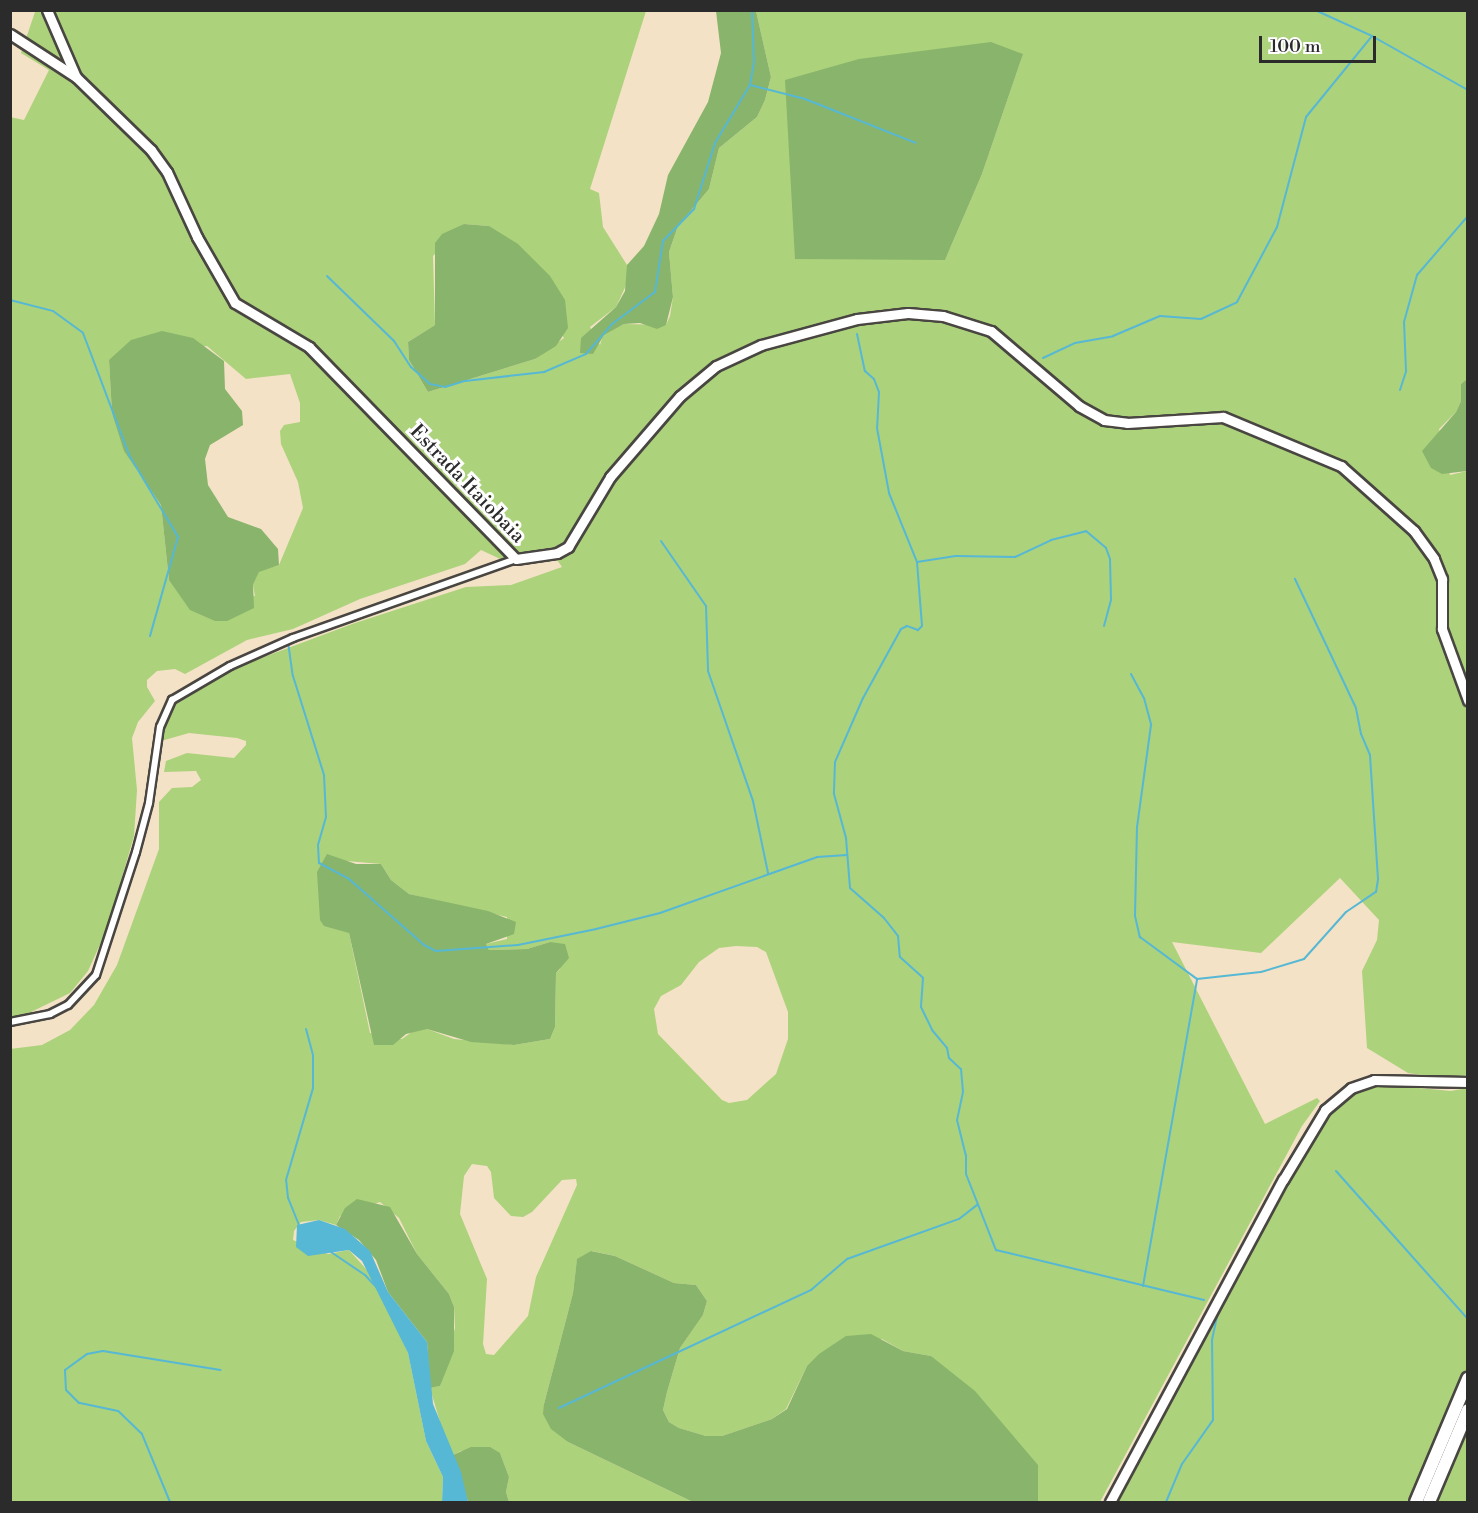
<!DOCTYPE html>
<style>
body{margin:0}
#map{position:relative;width:1478px;height:1513px;overflow:hidden;background:#f3e2c6;font-family:"Libre Bodoni",serif}
div>[style]{position:absolute}
[style*='--x']{left:calc(var(--x)*1px);top:calc(var(--y)*1px);width:calc(var(--w)*1px);rotate:calc(var(--a)*1deg)}
.green>*{inset:0;background:#acd27b}
.forest>*{inset:0;background:#89b46b}
.water>*{inset:0;background:#56b8d4}
.stream>*{height:2px;margin:-1px;padding:0 1px;transform-origin:1px;border-radius:1px;background:#56b8d4}
.roads{filter:drop-shadow(2px 0 #494642) drop-shadow(-2px 0 #494642) drop-shadow(0 2px #494642) drop-shadow(0 -2px #494642)}
.street>*{height:6px;margin:-3px;padding:0 3px;transform-origin:3px;border-radius:3px;background:#fff}
.secondary>*{height:9px;margin:-4.5px;padding:0 4.5px;transform-origin:4.5px;border-radius:4.5px;background:#fff}
.highway>*{height:12px;margin:-6px;padding:0 6px;transform-origin:6px;border-radius:6px;background:#fff}
span{translate:-50% -50%;white-space:nowrap;text-align:center;line-height:1.15;-webkit-text-stroke:6px #fff;paint-order:stroke}
.street-label{font-size:20px;color:#2b2b2b}
.frame{position:absolute;inset:0;border:12px solid #2b2b2b;pointer-events:none}
.scale{position:absolute;left:1259px;top:36px;width:117px;height:27px;box-sizing:border-box;border:3px solid #2b2b2b;border-top:0;padding-left:8px;font-size:18px;line-height:21px;white-space:nowrap;color:#2b2b2b;-webkit-text-stroke:4px #fff;paint-order:stroke}
</style>
<div id="map">
<div class="green">
<div style="clip-path:polygon(evenodd,33px 11px,646px 11px,590px 189px,599px 193px,603px 227px,627px 265px,628px 281px,616px 307px,590px 327px,600px 345px,603px 335px,624px 324px,666px 325px,670px 316px,673px 297px,669px 252px,678px 226px,709px 189px,719px 148px,757px 117px,765px 100px,771px 77px,756px 11px,1467px 11px,1467px 379px,1461px 384px,1461px 401px,1456px 412px,1439px 429px,1450px 475px,1467px 471px,1467px 1077px,1450px 1079px,1408px 1073px,1367px 1048px,1362px 971px,1377px 940px,1379px 920px,1340px 878px,1261px 953px,1172px 942px,1265px 1124px,1317px 1098px,1320px 1101px,1302px 1126px,1100px 1502px,1037px 1502px,931px 1356px,903px 1351px,882px 1339px,807px 1366px,786px 1409px,772px 1419px,722px 1436px,706px 1436px,679px 1428px,669px 1422px,663px 1410px,667px 1392px,680px 1348px,703px 1315px,707px 1301px,696px 1285px,674px 1283px,615px 1256px,592px 1251px,577px 1260px,573px 1293px,544px 1404px,568px 1442px,693px 1502px,509px 1502px,506px 1492px,509px 1477px,500px 1453px,461px 1451px,453px 1455px,446px 1442px,430px 1388px,440px 1386px,455px 1328px,454px 1307px,449px 1294px,417px 1254px,399px 1218px,380px 1202px,340px 1216px,336px 1225px,319px 1220px,301px 1222px,294px 1231px,293px 1240px,328px 1254px,349px 1250px,374px 1278px,408px 1353px,426px 1441px,443px 1477px,442px 1502px,11px 1502px,10px 1049px,42px 1045px,70px 1030px,94px 1005px,117px 965px,159px 849px,159px 802px,172px 788px,192px 787px,201px 780px,196px 771px,164px 772px,166px 761px,187px 753px,234px 758px,246px 745px,246px 741px,237px 738px,189px 733px,161px 741px,158px 725px,163px 712px,171px 703px,232px 669px,352px 624px,466px 587px,511px 585px,562px 567px,553px 554px,540px 562px,513px 565px,481px 550px,465px 564px,360px 599px,293px 629px,247px 640px,185px 674px,175px 669px,157px 671px,147px 680px,147px 687px,155px 701px,138px 722px,132px 738px,137px 790px,134px 836px,107px 929px,88px 971px,70px 993px,29px 1013px,11px 1017px,10px 117px,24px 120px,49px 70px,21px 53px,35px 12px,33px 11px,1023px 54px,982px 174px,945px 260px,1023px 54px,33px 11px,464px 224px,489px 226px,564px 338px,535px 359px,428px 392px,409px 360px,408px 342px,435px 325px,433px 256px,464px 224px,33px 11px,207px 346px,246px 379px,290px 374px,300px 403px,300px 422px,284px 425px,280px 431px,281px 444px,298px 482px,303px 508px,279px 565px,259px 571px,253px 585px,255px 596px,169px 580px,161px 505px,137px 470px,112px 413px,109px 360px,207px 346px,33px 11px,347px 861px,381px 864px,391px 880px,409px 894px,507px 917px,507px 939px,486px 944px,489px 950px,527px 949px,550px 942px,560px 969px,556px 973px,555px 1027px,550px 1039px,514px 1045px,454px 1039px,427px 1029px,416px 1029px,402px 1039px,370px 1033px,349px 933px,345px 930px,347px 861px,33px 11px,736px 946px,757px 947px,766px 952px,788px 1012px,788px 1039px,776px 1074px,747px 1100px,729px 1103px,722px 1100px,658px 1034px,654px 1009px,661px 996px,681px 985px,699px 962px,719px 948px,736px 946px,33px 11px,472px 1164px,487px 1166px,491px 1172px,494px 1198px,511px 1216px,523px 1217px,532px 1212px,562px 1180px,576px 1179px,577px 1185px,536px 1277px,528px 1316px,494px 1355px,486px 1354px,483px 1344px,487px 1279px,460px 1214px,464px 1176px,472px 1164px)"></div>
<div style="clip-path:polygon(1376px 1084px,1451px 1091px,1467px 1088px,1467px 1502px,1112px 1502px,1312px 1132px,1327px 1111px,1348px 1095px)"></div>
</div>
<div class="forest">
<div style="clip-path:polygon(716px 11px,756px 11px,771px 77px,765px 100px,757px 117px,719px 148px,709px 189px,678px 226px,669px 252px,673px 297px,666px 325px,657px 329px,640px 323px,624px 324px,604px 335px,593px 354px,580px 353px,581px 338px,616px 307px,625px 291px,627px 265px,644px 246px,659px 214px,668px 175px,708px 102px,721px 53px)"></div>
<div style="clip-path:polygon(991px 42px,1023px 54px,982px 174px,945px 260px,795px 259px,785px 80px,859px 59px)"></div>
<div style="clip-path:polygon(464px 224px,489px 226px,518px 244px,550px 276px,565px 300px,568px 328px,556px 346px,535px 359px,428px 392px,409px 360px,408px 342px,435px 325px,435px 243px,442px 234px)"></div>
<div style="clip-path:polygon(162px 331px,193px 338px,224px 361px,225px 389px,242px 411px,243px 425px,210px 445px,205px 459px,208px 485px,228px 517px,261px 529px,278px 549px,279px 565px,259px 572px,253px 585px,254px 608px,227px 621px,215px 621px,190px 610px,169px 580px,161px 505px,124px 451px,112px 413px,109px 360px,131px 340px)"></div>
<div style="clip-path:polygon(1467px 379px,1467px 471px,1442px 474px,1431px 468px,1422px 451px,1456px 412px,1461px 401px,1461px 384px)"></div>
<div style="clip-path:polygon(327px 854px,356px 864px,381px 864px,391px 880px,409px 894px,488px 911px,516px 922px,514px 934px,486px 944px,489px 950px,527px 949px,550px 942px,565px 944px,569px 958px,556px 973px,555px 1027px,550px 1039px,514px 1045px,471px 1042px,427px 1029px,406px 1034px,393px 1045px,374px 1045px,349px 933px,324px 926px,320px 920px,317px 872px)"></div>
<div style="clip-path:polygon(357px 1199px,390px 1207px,417px 1254px,449px 1294px,454px 1307px,454px 1351px,440px 1386px,430px 1388px,427px 1342px,388px 1292px,376px 1260px,359px 1240px,336px 1225px,345px 1208px)"></div>
<div style="clip-path:polygon(591px 1251px,615px 1256px,674px 1283px,696px 1285px,707px 1301px,703px 1315px,680px 1348px,667px 1392px,663px 1410px,669px 1422px,679px 1428px,706px 1436px,722px 1436px,772px 1419px,787px 1409px,807px 1366px,819px 1354px,846px 1336px,871px 1334px,903px 1351px,931px 1356px,975px 1391px,1038px 1465px,1038px 1502px,693px 1502px,568px 1442px,551px 1429px,543px 1414px,544px 1404px,573px 1293px,577px 1259px)"></div>
<div style="clip-path:polygon(471px 1447px,490px 1447px,500px 1453px,509px 1477px,506px 1492px,509px 1502px,468px 1502px,453px 1455px)"></div>
</div>
<div class="water">
<div style="clip-path:polygon(319px 1220px,345px 1229px,370px 1251px,388px 1292px,427px 1342px,433px 1404px,461px 1472px,468px 1502px,442px 1502px,443px 1477px,426px 1441px,408px 1353px,362px 1261px,349px 1250px,308px 1256px,296px 1247px,297px 1225px)"></div>
</div>
<div class="stream">
<div style="--x:130;--y:10;--w:26;--a:0"></div>
<div style="--x:1315;--y:10;--w:63;--a:24.5"></div>
<div style="--x:1372;--y:36;--w:110;--a:29.4"></div>
<div style="--x:750;--y:85;--w:57;--a:14.3"></div>
<div style="--x:805;--y:99;--w:119;--a:21.6"></div>
<div style="--x:327;--y:276;--w:93;--a:44.1"></div>
<div style="--x:394;--y:341;--w:31;--a:57"></div>
<div style="--x:411;--y:367;--w:25;--a:42"></div>
<div style="--x:430;--y:384;--w:15;--a:11"></div>
<div style="--x:445;--y:387;--w:21;--a:-17"></div>
<div style="--x:465;--y:381;--w:80;--a:-6.5"></div>
<div style="--x:544;--y:372;--w:46;--a:-23.2"></div>
<div style="--x:586;--y:354;--w:40;--a:-49"></div>
<div style="--x:612;--y:324;--w:54;--a:-36.7"></div>
<div style="--x:655;--y:292;--w:52;--a:-81.1"></div>
<div style="--x:663;--y:241;--w:45;--a:-45.9"></div>
<div style="--x:694;--y:209;--w:69;--a:-72.3"></div>
<div style="--x:715;--y:143;--w:68;--a:-58.9"></div>
<div style="--x:750;--y:85;--w:23;--a:-80"></div>
<div style="--x:754;--y:62;--w:52;--a:-92.2"></div>
<div style="--x:10;--y:300;--w:44;--a:14.3"></div>
<div style="--x:53;--y:311;--w:37;--a:36"></div>
<div style="--x:83;--y:333;--w:130;--a:69.3"></div>
<div style="--x:129;--y:455;--w:96;--a:59.1"></div>
<div style="--x:178;--y:537;--w:103;--a:105.8"></div>
<div style="--x:857;--y:334;--w:38;--a:78"></div>
<div style="--x:865;--y:371;--w:12;--a:42"></div>
<div style="--x:874;--y:379;--w:14;--a:69"></div>
<div style="--x:879;--y:392;--w:36;--a:93"></div>
<div style="--x:877;--y:428;--w:66;--a:79.5"></div>
<div style="--x:889;--y:493;--w:74;--a:67.9"></div>
<div style="--x:917;--y:562;--w:64;--a:85.5"></div>
<div style="--x:922;--y:626;--w:6;--a:135"></div>
<div style="--x:918;--y:630;--w:12;--a:-160"></div>
<div style="--x:907;--y:626;--w:7;--a:153"></div>
<div style="--x:901;--y:629;--w:79;--a:118.8"></div>
<div style="--x:863;--y:698;--w:70;--a:113.6"></div>
<div style="--x:835;--y:762;--w:32;--a:92"></div>
<div style="--x:834;--y:794;--w:46;--a:74.7"></div>
<div style="--x:846;--y:838;--w:50;--a:85.4"></div>
<div style="--x:850;--y:888;--w:45;--a:41.4"></div>
<div style="--x:884;--y:918;--w:23;--a:52"></div>
<div style="--x:898;--y:936;--w:21;--a:85"></div>
<div style="--x:900;--y:957;--w:31;--a:42"></div>
<div style="--x:923;--y:978;--w:29;--a:94"></div>
<div style="--x:921;--y:1007;--w:25;--a:64"></div>
<div style="--x:932;--y:1030;--w:23;--a:50"></div>
<div style="--x:947;--y:1048;--w:10;--a:79"></div>
<div style="--x:949;--y:1058;--w:16;--a:43"></div>
<div style="--x:961;--y:1069;--w:23;--a:85"></div>
<div style="--x:963;--y:1092;--w:29;--a:102"></div>
<div style="--x:957;--y:1120;--w:36;--a:76"></div>
<div style="--x:966;--y:1155;--w:19;--a:90"></div>
<div style="--x:966;--y:1174;--w:82;--a:68.5"></div>
<div style="--x:996;--y:1250;--w:214;--a:13.5"></div>
<div style="--x:1043;--y:358;--w:35;--a:-25"></div>
<div style="--x:1075;--y:343;--w:39;--a:-10"></div>
<div style="--x:1113;--y:336;--w:51;--a:-23.1"></div>
<div style="--x:1160;--y:316;--w:41;--a:4.2"></div>
<div style="--x:1201;--y:319;--w:40;--a:-25"></div>
<div style="--x:1237;--y:302;--w:85;--a:-61.9"></div>
<div style="--x:1277;--y:227;--w:114;--a:-75.2"></div>
<div style="--x:1306;--y:117;--w:104;--a:-50.8"></div>
<div style="--x:1400;--y:390;--w:20;--a:-72"></div>
<div style="--x:1406;--y:371;--w:49;--a:-92.3"></div>
<div style="--x:1404;--y:322;--w:49;--a:-74.5"></div>
<div style="--x:1417;--y:275;--w:78;--a:-49.2"></div>
<div style="--x:661;--y:541;--w:79;--a:55.3"></div>
<div style="--x:706;--y:606;--w:65;--a:88.2"></div>
<div style="--x:708;--y:671;--w:138;--a:70.9"></div>
<div style="--x:753;--y:801;--w:74;--a:78.2"></div>
<div style="--x:917;--y:562;--w:39;--a:-9"></div>
<div style="--x:956;--y:556;--w:59;--a:1"></div>
<div style="--x:1015;--y:557;--w:40;--a:-25"></div>
<div style="--x:1051;--y:540;--w:36;--a:-14"></div>
<div style="--x:1086;--y:531;--w:26;--a:40"></div>
<div style="--x:1106;--y:548;--w:12;--a:70"></div>
<div style="--x:1110;--y:559;--w:41;--a:88.6"></div>
<div style="--x:1111;--y:600;--w:27;--a:105"></div>
<div style="--x:288;--y:642;--w:34;--a:82"></div>
<div style="--x:293;--y:676;--w:104;--a:72.6"></div>
<div style="--x:324;--y:775;--w:42;--a:87.3"></div>
<div style="--x:326;--y:817;--w:29;--a:106"></div>
<div style="--x:318;--y:845;--w:18;--a:87"></div>
<div style="--x:319;--y:863;--w:34;--a:28"></div>
<div style="--x:349;--y:879;--w:100;--a:41.3"></div>
<div style="--x:424;--y:945;--w:13;--a:27"></div>
<div style="--x:436;--y:951;--w:82;--a:-4.2"></div>
<div style="--x:518;--y:945;--w:80;--a:-11.6"></div>
<div style="--x:596;--y:929;--w:66;--a:-14"></div>
<div style="--x:660;--y:913;--w:167;--a:-19.6"></div>
<div style="--x:817;--y:857;--w:30;--a:-4"></div>
<div style="--x:1131;--y:674;--w:27;--a:62"></div>
<div style="--x:1144;--y:698;--w:28;--a:75"></div>
<div style="--x:1151;--y:725;--w:103;--a:97.8"></div>
<div style="--x:1137;--y:827;--w:89;--a:91.3"></div>
<div style="--x:1135;--y:916;--w:22;--a:77"></div>
<div style="--x:1140;--y:937;--w:71;--a:36.4"></div>
<div style="--x:1197;--y:979;--w:64;--a:-6.2"></div>
<div style="--x:1261;--y:972;--w:45;--a:-16.8"></div>
<div style="--x:1304;--y:959;--w:63;--a:-48.2"></div>
<div style="--x:1346;--y:912;--w:36;--a:-34"></div>
<div style="--x:1376;--y:892;--w:13;--a:-81"></div>
<div style="--x:1378;--y:879;--w:124;--a:-93.7"></div>
<div style="--x:1370;--y:755;--w:23;--a:-113"></div>
<div style="--x:1361;--y:734;--w:26;--a:-101"></div>
<div style="--x:1356;--y:708;--w:143;--a:-115.3"></div>
<div style="--x:1336;--y:1171;--w:198;--a:48.3"></div>
<div style="--x:299;--y:1225;--w:29;--a:-112"></div>
<div style="--x:288;--y:1198;--w:18;--a:-96"></div>
<div style="--x:286;--y:1180;--w:96;--a:-73.6"></div>
<div style="--x:313;--y:1088;--w:33;--a:-90"></div>
<div style="--x:313;--y:1055;--w:27;--a:-105"></div>
<div style="--x:331;--y:1252;--w:41;--a:34.1"></div>
<div style="--x:365;--y:1275;--w:22;--a:47"></div>
<div style="--x:1143;--y:1286;--w:312;--a:-80"></div>
<div style="--x:559;--y:1408;--w:278;--a:-25.1"></div>
<div style="--x:811;--y:1290;--w:48;--a:-40.7"></div>
<div style="--x:847;--y:1259;--w:119;--a:-19.7"></div>
<div style="--x:959;--y:1219;--w:23;--a:-38"></div>
<div style="--x:170;--y:1502;--w:74;--a:-112.4"></div>
<div style="--x:142;--y:1434;--w:33;--a:-136"></div>
<div style="--x:118;--y:1411;--w:40;--a:-168"></div>
<div style="--x:79;--y:1403;--w:18;--a:-135"></div>
<div style="--x:66;--y:1390;--w:20;--a:-93"></div>
<div style="--x:65;--y:1370;--w:27;--a:-36"></div>
<div style="--x:87;--y:1354;--w:16;--a:-11"></div>
<div style="--x:103;--y:1351;--w:119;--a:9.2"></div>
<div style="--x:1166;--y:1502;--w:41;--a:-67.2"></div>
<div style="--x:1182;--y:1464;--w:54;--a:-54.8"></div>
<div style="--x:1213;--y:1420;--w:80;--a:-90.7"></div>
<div style="--x:1212;--y:1340;--w:34;--a:-78"></div>
</div>
<div class="roads">
<div class="street">
<div style="--x:10;--y:1022;--w:41;--a:-11.3"></div>
<div style="--x:50;--y:1014;--w:20;--a:-27"></div>
<div style="--x:68;--y:1005;--w:41;--a:-47"></div>
<div style="--x:96;--y:975;--w:129;--a:-72"></div>
<div style="--x:136;--y:852;--w:51;--a:-75.1"></div>
<div style="--x:149;--y:803;--w:77;--a:-81.8"></div>
<div style="--x:160;--y:727;--w:30;--a:-66"></div>
<div style="--x:172;--y:700;--w:67;--a:-30.4"></div>
<div style="--x:230;--y:666;--w:69;--a:-24"></div>
<div style="--x:293;--y:638;--w:237;--a:-19.5"></div>
</div>
<div class="secondary">
<div style="--x:47;--y:10;--w:73;--a:66.6"></div>
<div style="--x:10;--y:34;--w:79;--a:33.1"></div>
<div style="--x:76;--y:77;--w:105;--a:44.2"></div>
<div style="--x:151;--y:150;--w:27;--a:54"></div>
<div style="--x:167;--y:172;--w:72;--a:65.2"></div>
<div style="--x:197;--y:237;--w:76;--a:60.1"></div>
<div style="--x:235;--y:303;--w:86;--a:30.7"></div>
<div style="--x:309;--y:347;--w:296;--a:45.7"></div>
<div style="--x:516;--y:559;--w:41;--a:-8.3"></div>
<div style="--x:557;--y:553;--w:13;--a:-29"></div>
<div style="--x:568;--y:547;--w:82;--a:-59"></div>
<div style="--x:610;--y:477;--w:107;--a:-49.2"></div>
<div style="--x:680;--y:396;--w:47;--a:-39.8"></div>
<div style="--x:716;--y:366;--w:50;--a:-25"></div>
<div style="--x:761;--y:345;--w:99;--a:-15.2"></div>
<div style="--x:857;--y:319;--w:51;--a:-6.7"></div>
<div style="--x:908;--y:313;--w:35;--a:5"></div>
<div style="--x:943;--y:316;--w:50;--a:17.4"></div>
<div style="--x:991;--y:331;--w:116;--a:40.4"></div>
<div style="--x:1079;--y:406;--w:29;--a:29"></div>
<div style="--x:1104;--y:420;--w:23;--a:7"></div>
<div style="--x:1127;--y:423;--w:96;--a:-3.6"></div>
<div style="--x:1223;--y:417;--w:128;--a:22.6"></div>
<div style="--x:1341;--y:466;--w:98;--a:41.7"></div>
<div style="--x:1414;--y:531;--w:34;--a:54"></div>
<div style="--x:1434;--y:559;--w:22;--a:68"></div>
<div style="--x:1442;--y:579;--w:50;--a:90"></div>
<div style="--x:1442;--y:629;--w:76;--a:69.9"></div>
<div style="--x:1110;--y:1502;--w:366;--a:-61.8"></div>
<div style="--x:1283;--y:1180;--w:82;--a:-59"></div>
<div style="--x:1325;--y:1110;--w:34;--a:-40"></div>
<div style="--x:1351;--y:1088;--w:24;--a:-19"></div>
<div style="--x:1374;--y:1080;--w:94;--a:1.2"></div>
</div>
<div class="highway">
<div style="--x:1416;--y:1502;--w:134;--a:-67.1"></div>
<div style="--x:1429;--y:1502;--w:100;--a:-67"></div>
</div>
</div>
<div class="street-label">
<span style="left:467px;top:484px;rotate:46deg">Estrada Itaiobaia</span>
</div>
<div class="frame"></div>
<div class="scale">100 m</div>
</div>
